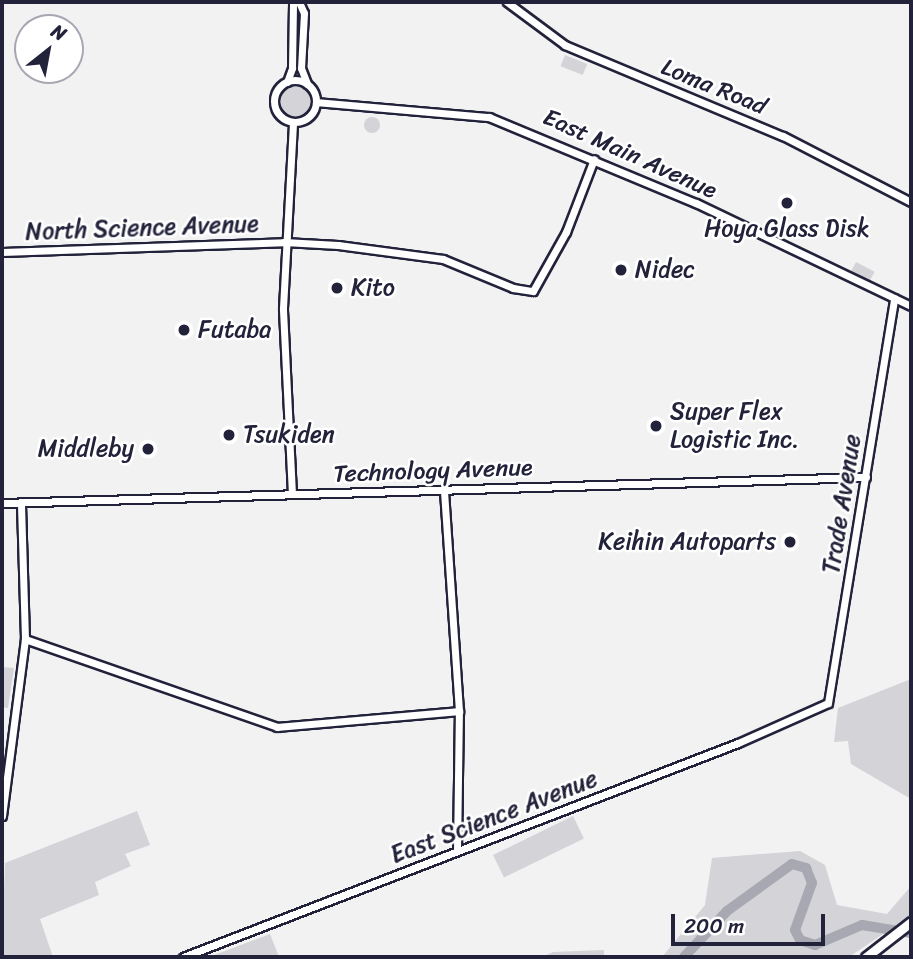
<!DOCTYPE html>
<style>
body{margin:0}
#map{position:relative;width:913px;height:959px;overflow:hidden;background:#f2f2f3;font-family:Sriracha,sans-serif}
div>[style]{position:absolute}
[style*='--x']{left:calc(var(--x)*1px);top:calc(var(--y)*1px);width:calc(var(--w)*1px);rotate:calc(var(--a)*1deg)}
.green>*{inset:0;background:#d3d3d8;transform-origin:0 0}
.round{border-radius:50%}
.river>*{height:10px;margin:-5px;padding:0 5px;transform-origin:5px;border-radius:5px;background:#a8a8b2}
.roads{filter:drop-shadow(2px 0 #22223b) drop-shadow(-2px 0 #22223b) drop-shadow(0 2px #22223b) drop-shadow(0 -2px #22223b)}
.minor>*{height:7px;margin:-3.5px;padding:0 3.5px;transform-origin:3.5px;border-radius:3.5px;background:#fff}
.minor>.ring{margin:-3.5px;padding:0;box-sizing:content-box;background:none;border:7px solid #fff;border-radius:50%}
.major>*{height:9px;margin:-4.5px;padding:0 4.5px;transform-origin:4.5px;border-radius:4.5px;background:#fff}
.dots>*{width:19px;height:19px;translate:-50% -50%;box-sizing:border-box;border:4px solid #fff;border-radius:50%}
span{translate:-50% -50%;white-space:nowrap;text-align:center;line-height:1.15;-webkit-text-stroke:5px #fff;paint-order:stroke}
.street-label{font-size:24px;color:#22223b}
.poi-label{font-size:24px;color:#22223b}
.left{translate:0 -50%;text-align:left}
.right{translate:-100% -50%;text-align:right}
.frame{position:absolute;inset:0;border:4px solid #22223b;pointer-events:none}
.north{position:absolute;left:14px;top:14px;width:70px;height:70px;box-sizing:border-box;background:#fff;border:2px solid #a7a7b1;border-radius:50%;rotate:31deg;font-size:19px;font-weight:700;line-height:28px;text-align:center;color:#22223b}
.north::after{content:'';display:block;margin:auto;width:24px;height:32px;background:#22223b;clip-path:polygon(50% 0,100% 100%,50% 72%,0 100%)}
.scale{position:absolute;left:671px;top:914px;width:154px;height:32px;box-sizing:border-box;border:4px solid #22223b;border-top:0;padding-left:9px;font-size:21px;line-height:24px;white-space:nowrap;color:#22223b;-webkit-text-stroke:5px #fff;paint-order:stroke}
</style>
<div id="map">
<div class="green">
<div style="left:565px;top:55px;width:24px;height:12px;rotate:22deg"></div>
<div class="round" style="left:279px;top:86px;width:32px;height:32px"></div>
<div class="round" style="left:364px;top:117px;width:16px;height:16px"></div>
<div style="left:856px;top:262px;width:21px;height:11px;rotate:28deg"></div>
<div style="clip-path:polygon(2px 667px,14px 668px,8px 708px,2px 707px)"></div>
<div style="clip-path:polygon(911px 679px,911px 799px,851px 764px,848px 741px,834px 742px,838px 708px)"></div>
<div style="clip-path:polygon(137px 811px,150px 845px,125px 854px,131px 866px,95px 882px,99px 895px,40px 919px,53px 957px,2px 957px,5px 863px)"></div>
<div style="left:573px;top:816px;width:25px;height:89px;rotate:64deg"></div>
<div style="clip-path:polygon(800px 851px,825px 865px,837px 905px,887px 914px,911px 886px,911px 915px,849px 957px,662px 957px,705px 905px,712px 858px)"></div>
<div style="clip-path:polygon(270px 934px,279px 957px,209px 957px)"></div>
<div style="clip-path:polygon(604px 950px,604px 957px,542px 957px,553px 952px)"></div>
</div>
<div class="river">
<div style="--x:684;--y:957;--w:63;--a:-46.9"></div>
<div style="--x:727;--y:911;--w:80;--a:-35.9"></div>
<div style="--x:792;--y:864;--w:15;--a:16"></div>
<div style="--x:806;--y:868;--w:16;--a:68"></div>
<div style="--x:812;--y:883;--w:50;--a:109.9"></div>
<div style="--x:795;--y:930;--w:11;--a:63"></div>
<div style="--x:800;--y:940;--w:16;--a:18"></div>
<div style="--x:815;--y:945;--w:51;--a:-23.1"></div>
<div style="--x:862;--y:925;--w:50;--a:9.3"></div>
</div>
<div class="roads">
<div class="minor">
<div style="--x:299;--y:2;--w:12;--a:66"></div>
<div style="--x:304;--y:13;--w:55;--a:93.1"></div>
<div style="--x:301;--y:68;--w:17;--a:69"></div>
<div style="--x:507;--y:2;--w:72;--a:36.6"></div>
<div style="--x:565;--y:45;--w:236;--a:22.7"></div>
<div style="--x:783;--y:136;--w:144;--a:27.3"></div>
<div class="ring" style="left:274px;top:80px;width:35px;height:35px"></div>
<div style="--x:287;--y:82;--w:15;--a:-70"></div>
<div style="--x:292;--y:68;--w:66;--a:-89.1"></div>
<div style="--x:316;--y:102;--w:174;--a:5"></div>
<div style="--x:489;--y:117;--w:224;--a:22.6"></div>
<div style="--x:696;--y:203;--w:238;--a:25.6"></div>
<div style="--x:2;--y:252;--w:282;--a:-2"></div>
<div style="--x:284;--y:242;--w:54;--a:3.2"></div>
<div style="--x:338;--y:245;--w:106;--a:7.6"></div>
<div style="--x:443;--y:259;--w:76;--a:22.5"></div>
<div style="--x:513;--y:288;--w:20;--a:9"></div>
<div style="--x:533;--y:291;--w:68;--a:-60.8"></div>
<div style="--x:566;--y:232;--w:78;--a:-69"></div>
<div style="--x:292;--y:494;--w:186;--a:-92.8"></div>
<div style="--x:283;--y:308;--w:185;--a:-86.9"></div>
<div style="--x:2;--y:503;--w:864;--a:-1.72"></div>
<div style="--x:25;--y:639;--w:267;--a:19.2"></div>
<div style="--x:277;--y:727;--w:183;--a:-5"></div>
<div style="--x:459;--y:711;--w:222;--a:-93.9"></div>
<div style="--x:2;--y:816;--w:178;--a:-82.6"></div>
<div style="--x:25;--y:639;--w:136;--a:-91.7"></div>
<div style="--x:457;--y:850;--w:139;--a:-89.2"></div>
<div style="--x:183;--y:957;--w:595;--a:-21.09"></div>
<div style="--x:738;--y:743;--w:98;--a:-24"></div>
<div style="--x:828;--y:703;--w:410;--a:-80.7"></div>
</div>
<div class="major">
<div style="--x:866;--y:957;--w:57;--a:-37.9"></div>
</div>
</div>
<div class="dots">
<div style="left:787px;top:203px;background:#22223b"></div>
<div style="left:621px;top:270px;background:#22223b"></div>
<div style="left:337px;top:288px;background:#22223b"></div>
<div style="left:184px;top:330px;background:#22223b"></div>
<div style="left:656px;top:426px;background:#22223b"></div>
<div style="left:229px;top:435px;background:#22223b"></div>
<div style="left:148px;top:449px;background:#22223b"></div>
<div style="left:790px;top:542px;background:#22223b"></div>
</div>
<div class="street-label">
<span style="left:714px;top:87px;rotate:22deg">Loma Road</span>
<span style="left:630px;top:154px;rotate:24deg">East Main Avenue</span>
<span style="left:142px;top:228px;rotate:-2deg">North Science Avenue</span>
<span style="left:433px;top:471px;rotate:-2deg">Technology Avenue</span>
<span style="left:842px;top:504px;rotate:-81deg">Trade Avenue</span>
<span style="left:494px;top:817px;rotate:-21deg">East Science Avenue</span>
</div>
<div class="poi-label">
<span style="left:787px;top:229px">Hoya Glass Disk</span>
<span class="left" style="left:635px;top:270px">Nidec</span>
<span class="left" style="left:351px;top:288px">Kito</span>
<span class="left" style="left:198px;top:330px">Futaba</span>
<span class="left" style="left:670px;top:426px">Super Flex<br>Logistic Inc.</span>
<span class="left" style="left:243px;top:435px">Tsukiden</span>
<span class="right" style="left:134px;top:449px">Middleby</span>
<span class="right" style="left:776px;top:542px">Keihin Autoparts</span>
</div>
<div class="frame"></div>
<div class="north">N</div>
<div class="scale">200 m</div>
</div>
